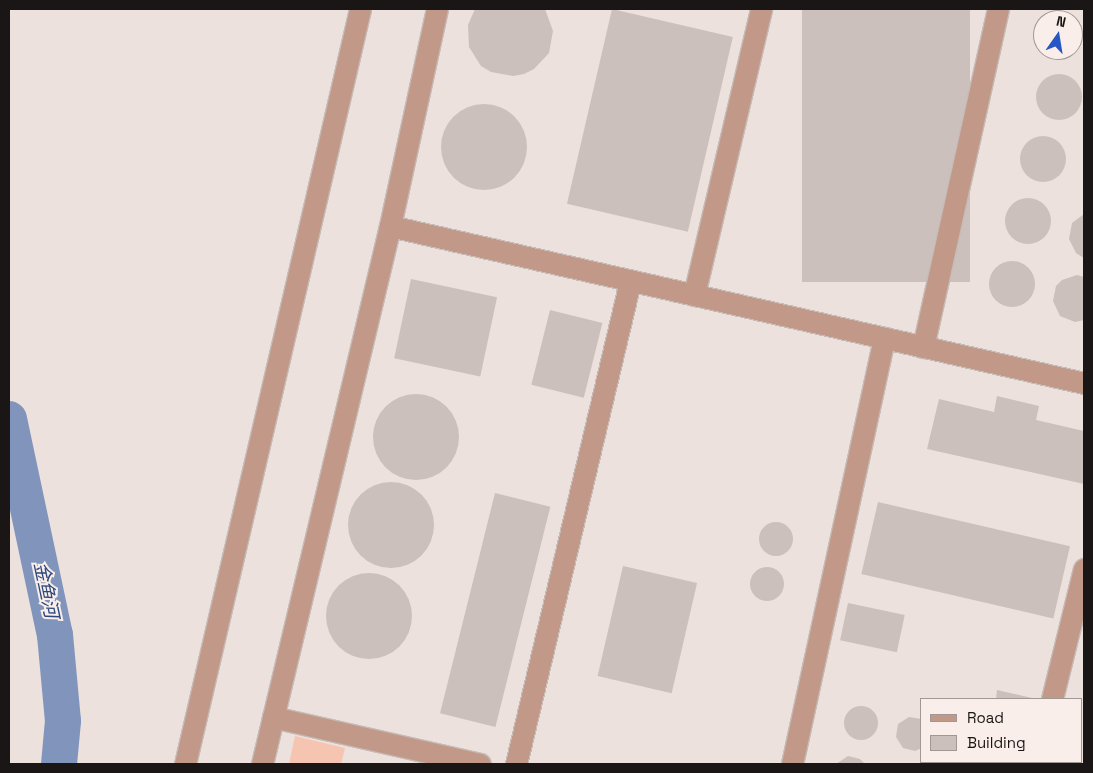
<!DOCTYPE html>
<meta charset="utf-8">
<style>
body{margin:0}
#map{position:relative;width:1093px;height:773px;overflow:hidden;background:#ece1dc;font-family:"Space Grotesk","Noto Sans SC",sans-serif}
div>[style]{position:absolute}
[style*='--x']{left:calc(var(--x)*1px);top:calc(var(--y)*1px);width:calc(var(--w)*1px);rotate:calc(var(--a)*1deg)}
.green>*{inset:0;background:#f5c5b1}
.river>*{height:36px;margin:-18px;padding:0 18px;transform-origin:18px;border-radius:18px;background:#8195bc}
.building>*{inset:0;background:#cbc0bc;transform-origin:0 0}
.round{border-radius:50%}
.roads{filter:drop-shadow(1px 0 #c6bcb8) drop-shadow(-1px 0 #c6bcb8) drop-shadow(0 1px #c6bcb8) drop-shadow(0 -1px #c6bcb8)}
.minor>*{height:21px;margin:-10.5px;padding:0 10.5px;transform-origin:10.5px;border-radius:10.5px;background:#c29989}
span{translate:-50% -50%;white-space:nowrap;text-align:center;line-height:1.15;-webkit-text-stroke:4px #f9eee9;paint-order:stroke}
.water-label{font-size:19px;color:#2e477b;font-style:italic}
.frame{position:absolute;inset:0;border:10px solid #1a1615;pointer-events:none}
.legend{position:absolute;left:920px;top:698px;width:162px;height:65px;box-sizing:border-box;background:#f9eee9;border:1px solid #a09894;margin:0;padding:6px 9px;list-style:none;font-size:15px;color:#1a1615}
.legend li{display:flex;align-items:center;gap:10px;height:25px}
.legend b{width:25px;border:1px solid #a09894}
.north{position:absolute;left:1033px;top:10px;width:50px;height:50px;box-sizing:border-box;background:#f9eee9;border:1px solid #a09894;border-radius:50%;rotate:13deg;font-size:14px;font-weight:700;line-height:20px;text-align:center;color:#1a1615}
.north::after{content:'';display:block;margin:auto;width:18px;height:22px;background:#2757c5;clip-path:polygon(50% 0,100% 100%,50% 72%,0 100%)}
</style>
<div id="map">
<div class="green">
<div style="clip-path:polygon(295px 736px,345px 748px,341px 764px,289px 764px)"></div>
</div>
<div class="river">
<div style="--x:9;--y:419;--w:221;--a:78"></div>
<div style="--x:55;--y:635;--w:86;--a:84.7"></div>
<div style="--x:63;--y:721;--w:43;--a:95.3"></div>
</div>
<div class="building">
<div style="clip-path:polygon(475px 9px,545px 9px,553px 31px,549px 53px,534px 69px,524px 74px,513px 76px,491px 72px,481px 66px,469px 47px,468px 25px)"></div>
<div style="left:612px;top:9px;width:124px;height:200px;rotate:13deg"></div>
<div style="left:802px;top:9px;width:168px;height:273px"></div>
<div class="round" style="left:1036px;top:74px;width:46px;height:46px"></div>
<div class="round" style="left:441px;top:104px;width:86px;height:86px"></div>
<div class="round" style="left:1020px;top:136px;width:46px;height:46px"></div>
<div class="round" style="left:1005px;top:198px;width:46px;height:46px"></div>
<div style="clip-path:polygon(1084px 214px,1084px 258px,1076px 253px,1069px 239px,1072px 223px)"></div>
<div class="round" style="left:989px;top:261px;width:46px;height:46px"></div>
<div style="clip-path:polygon(1077px 275px,1084px 277px,1084px 320px,1075px 322px,1060px 316px,1053px 301px,1056px 286px,1062px 280px)"></div>
<div style="left:411px;top:279px;width:88px;height:81px;rotate:12deg"></div>
<div style="left:550px;top:310px;width:54px;height:77px;rotate:14deg"></div>
<div class="round" style="left:373px;top:394px;width:86px;height:86px"></div>
<div style="clip-path:polygon(997px 396px,1039px 406px,1036px 420px,1084px 431px,1084px 484px,927px 449px,939px 399px,994px 412px)"></div>
<div class="round" style="left:348px;top:482px;width:86px;height:86px"></div>
<div style="left:495px;top:493px;width:57px;height:227px;rotate:14deg"></div>
<div style="left:878px;top:502px;width:197px;height:74px;rotate:13deg"></div>
<div class="round" style="left:759px;top:522px;width:34px;height:34px"></div>
<div style="left:623px;top:566px;width:76px;height:113px;rotate:13deg"></div>
<div class="round" style="left:750px;top:567px;width:34px;height:34px"></div>
<div class="round" style="left:326px;top:573px;width:86px;height:86px"></div>
<div style="left:848px;top:603px;width:58px;height:38px;rotate:12deg"></div>
<div style="clip-path:polygon(997px 690px,1032px 698px,1032px 699px,996px 699px)"></div>
<div class="round" style="left:844px;top:706px;width:34px;height:34px"></div>
<div style="clip-path:polygon(909px 717px,922px 719px,922px 748px,915px 751px,903px 748px,896px 737px,898px 724px)"></div>
<div style="clip-path:polygon(848px 756px,860px 759px,865px 764px,836px 764px)"></div>
</div>
<div class="roads">
<div class="minor">
<div style="--x:390;--y:226;--w:712;--a:12.75"></div>
<div style="--x:694;--y:295;--w:294;--a:-76.8"></div>
<div style="--x:923;--y:347;--w:346;--a:-77.5"></div>
<div style="--x:1052;--y:699;--w:134;--a:-76.2"></div>
<div style="--x:273;--y:717;--w:212;--a:12.8"></div>
<div style="--x:185;--y:764;--w:775;--a:-76.95"></div>
<div style="--x:262;--y:764;--w:553;--a:-76.62"></div>
<div style="--x:390;--y:226;--w:222;--a:-77.8"></div>
<div style="--x:516;--y:764;--w:496;--a:-76.7"></div>
<div style="--x:792;--y:764;--w:436;--a:-77.8"></div>
<div style="--x:1036;--y:764;--w:2;--a:-63"></div>
</div>
</div>
<div class="water-label">
<span style="left:46px;top:590px;rotate:78deg">金鱼河</span>
</div>
<div class="frame"></div>
<ul class="legend">
<li><b style="height:6px;background:#c29989"></b>Road</li>
<li><b style="height:14px;background:#cbc0bc"></b>Building</li>
</ul>
<div class="north">N</div>
</div>
